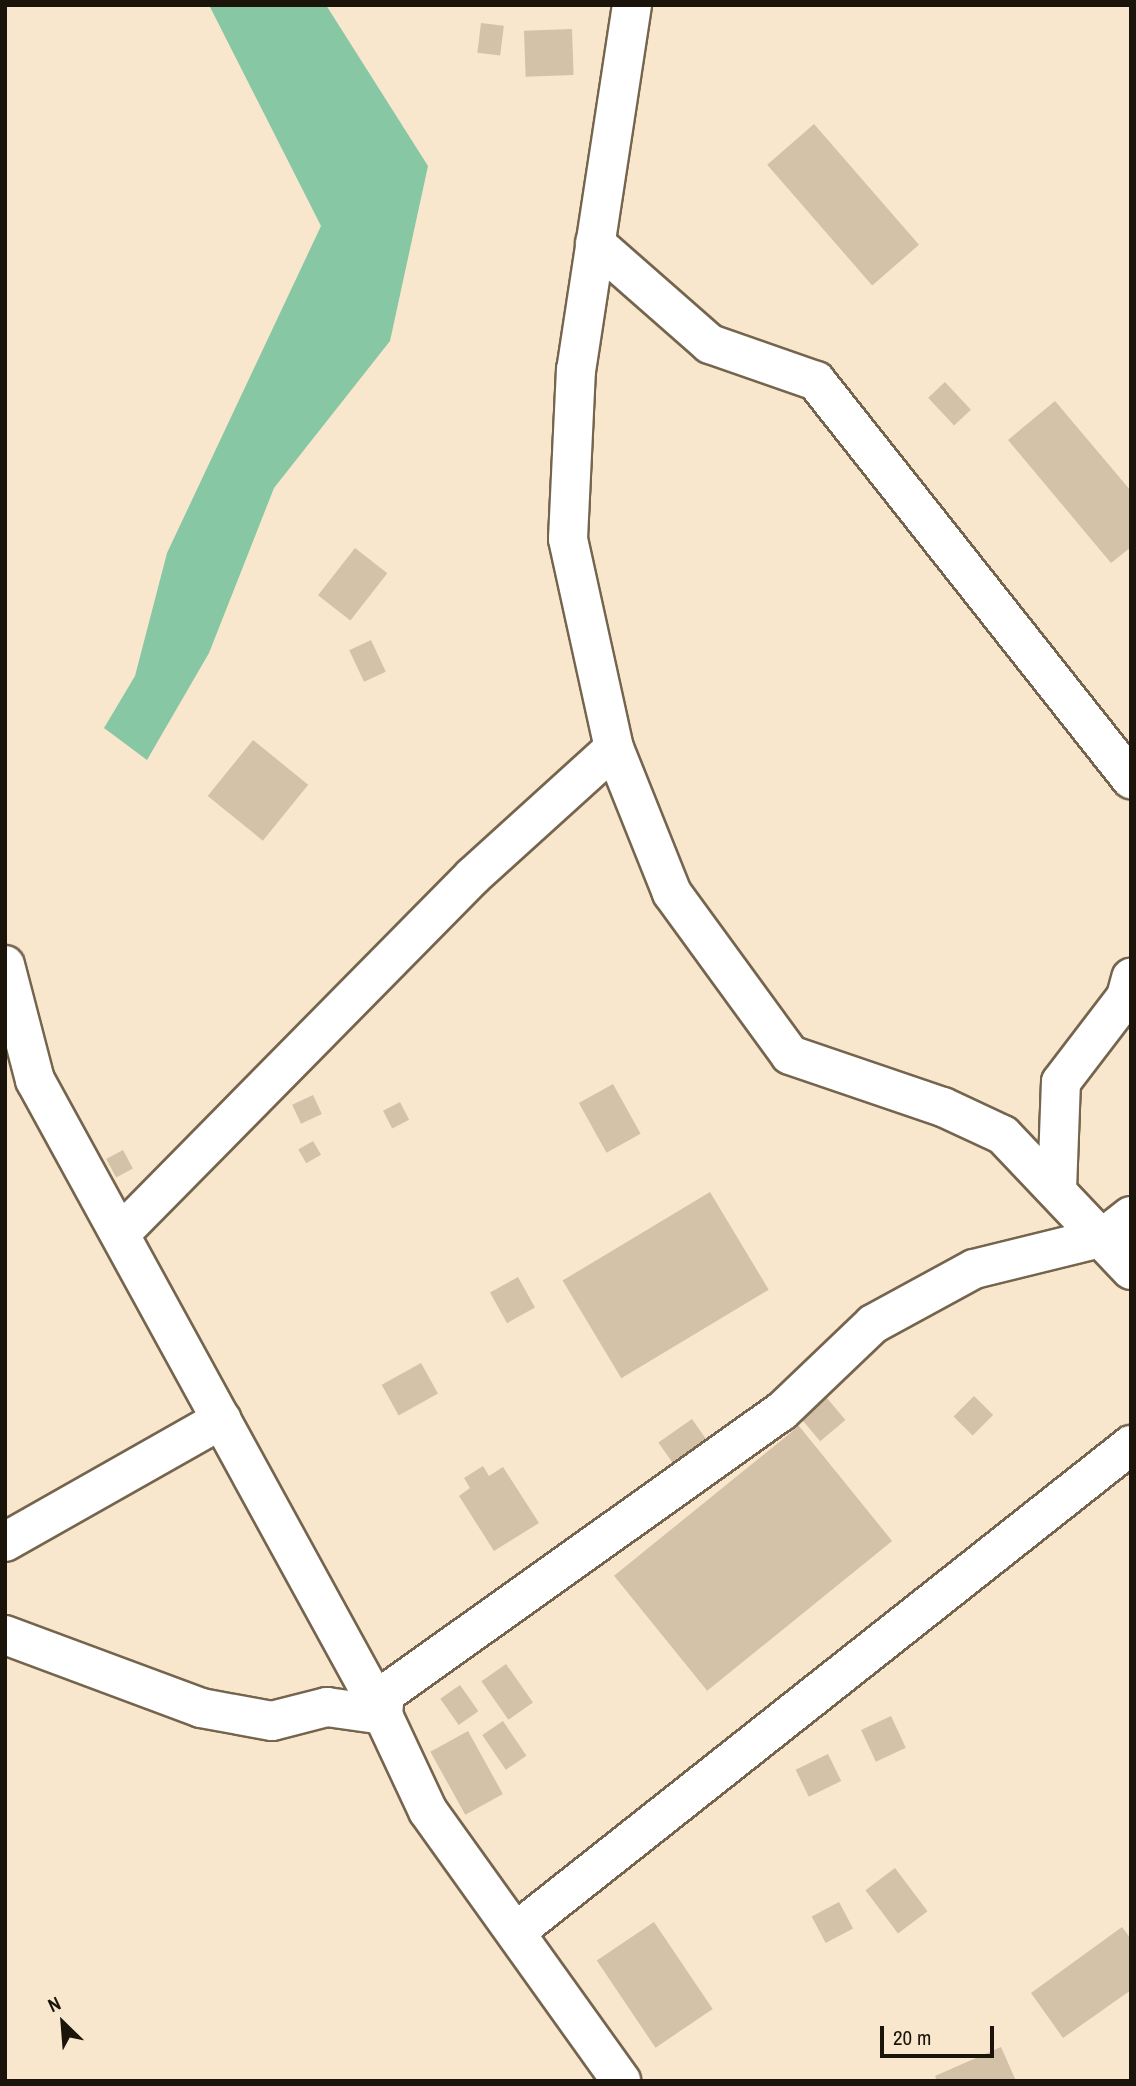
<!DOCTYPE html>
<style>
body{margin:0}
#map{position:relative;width:1136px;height:2086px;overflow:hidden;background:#f9e7cd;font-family:"Archivo Narrow",sans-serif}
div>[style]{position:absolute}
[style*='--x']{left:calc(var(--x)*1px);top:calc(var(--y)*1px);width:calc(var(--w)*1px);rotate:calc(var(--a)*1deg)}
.green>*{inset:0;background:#87c7a4}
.building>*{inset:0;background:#d3c1a8;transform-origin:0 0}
.roads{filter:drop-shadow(2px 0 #75654e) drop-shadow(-2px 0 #75654e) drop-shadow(0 2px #75654e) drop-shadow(0 -2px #75654e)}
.minor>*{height:38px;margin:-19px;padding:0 19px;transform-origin:19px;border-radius:19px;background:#fff}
span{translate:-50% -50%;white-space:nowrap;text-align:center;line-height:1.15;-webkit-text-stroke:6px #f9e7cd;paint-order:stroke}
.frame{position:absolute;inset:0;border:7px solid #1a140b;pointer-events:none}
.north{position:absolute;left:28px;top:1988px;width:70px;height:70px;-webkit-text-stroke:5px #f9e7cd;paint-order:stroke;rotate:335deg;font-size:19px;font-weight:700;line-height:28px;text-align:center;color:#1a140b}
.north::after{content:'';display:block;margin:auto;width:24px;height:32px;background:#1a140b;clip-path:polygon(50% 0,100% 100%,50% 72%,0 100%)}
.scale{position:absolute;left:880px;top:2026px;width:114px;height:32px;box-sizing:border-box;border:4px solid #1a140b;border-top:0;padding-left:9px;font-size:21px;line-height:24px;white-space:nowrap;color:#1a140b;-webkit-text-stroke:5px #f9e7cd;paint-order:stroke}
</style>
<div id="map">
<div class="green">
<div style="clip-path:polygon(209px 5px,326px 5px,428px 166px,390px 341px,274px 488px,209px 653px,147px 760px,104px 728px,135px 676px,167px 553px,321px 226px)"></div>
</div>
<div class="building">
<div style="left:481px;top:23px;width:23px;height:30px;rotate:7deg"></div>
<div style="left:572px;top:29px;width:46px;height:48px;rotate:88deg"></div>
<div style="left:814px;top:124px;width:160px;height:62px;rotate:49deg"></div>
<div style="left:945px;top:382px;width:38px;height:23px;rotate:47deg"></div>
<div style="clip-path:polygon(1055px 401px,1131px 491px,1131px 547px,1111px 563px,1008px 440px)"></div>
<div style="left:355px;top:548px;width:41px;height:60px;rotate:38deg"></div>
<div style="left:371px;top:640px;width:35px;height:24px;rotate:65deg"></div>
<div style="left:253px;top:740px;width:71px;height:72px;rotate:39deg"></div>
<div style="left:613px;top:1084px;width:57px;height:39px;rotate:61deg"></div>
<div style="left:313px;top:1095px;width:21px;height:23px;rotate:65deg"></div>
<div style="left:400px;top:1102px;width:20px;height:19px;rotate:63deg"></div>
<div style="left:313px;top:1141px;width:16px;height:17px;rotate:60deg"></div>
<div style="left:123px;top:1150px;width:21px;height:19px;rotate:62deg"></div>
<div style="left:710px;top:1192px;width:114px;height:172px;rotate:59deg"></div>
<div style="left:518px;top:1277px;width:35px;height:32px;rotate:61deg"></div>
<div style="left:421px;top:1363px;width:35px;height:45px;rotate:61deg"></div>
<div style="left:821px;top:1391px;width:38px;height:33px;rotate:50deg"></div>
<div style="left:974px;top:1396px;width:27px;height:29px;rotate:45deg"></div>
<div style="left:692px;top:1419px;width:35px;height:41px;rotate:55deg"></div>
<div style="left:799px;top:1426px;width:148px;height:238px;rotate:51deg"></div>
<div style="clip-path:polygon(483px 1466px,489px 1476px,503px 1467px,539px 1523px,494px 1551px,459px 1496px,470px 1488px,464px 1478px)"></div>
<div style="left:506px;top:1664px;width:47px;height:30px;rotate:55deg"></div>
<div style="left:460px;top:1685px;width:32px;height:24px;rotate:55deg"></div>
<div style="left:891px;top:1716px;width:35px;height:33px;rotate:65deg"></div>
<div style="left:503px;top:1721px;width:42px;height:25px;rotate:56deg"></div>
<div style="left:468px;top:1731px;width:72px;height:43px;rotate:61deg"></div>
<div style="left:828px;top:1754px;width:30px;height:36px;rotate:64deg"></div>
<div style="left:895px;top:1868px;width:54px;height:37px;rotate:53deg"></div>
<div style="left:839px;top:1902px;width:30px;height:31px;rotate:62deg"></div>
<div style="left:654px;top:1922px;width:105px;height:69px;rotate:56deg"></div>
<div style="clip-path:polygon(1122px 1927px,1131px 1939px,1131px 1990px,1063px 2038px,1031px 1993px)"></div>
<div style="clip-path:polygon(1001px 2047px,1016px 2081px,937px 2081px,935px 2076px)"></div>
</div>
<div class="roads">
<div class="minor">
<div style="--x:632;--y:5;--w:368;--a:98.7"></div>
<div style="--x:576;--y:369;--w:170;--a:92.7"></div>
<div style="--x:568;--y:539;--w:214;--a:77.6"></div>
<div style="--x:614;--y:748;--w:156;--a:68.2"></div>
<div style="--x:672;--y:893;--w:200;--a:53.9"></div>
<div style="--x:790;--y:1055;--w:162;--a:18.8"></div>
<div style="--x:943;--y:1107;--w:66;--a:25"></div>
<div style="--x:1003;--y:1135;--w:186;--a:46.5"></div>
<div style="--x:595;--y:243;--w:153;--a:41.3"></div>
<div style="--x:710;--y:344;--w:112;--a:19.2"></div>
<div style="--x:816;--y:381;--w:508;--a:51.64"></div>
<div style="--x:5;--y:965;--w:119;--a:75.4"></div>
<div style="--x:35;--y:1080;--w:724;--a:61.28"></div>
<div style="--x:383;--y:1715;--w:106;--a:64.9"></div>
<div style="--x:428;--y:1811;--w:332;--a:54.4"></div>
<div style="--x:1057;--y:1190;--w:108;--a:-87.9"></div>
<div style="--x:1061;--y:1082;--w:107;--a:-52.6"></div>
<div style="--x:1126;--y:997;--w:20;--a:-75"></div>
<div style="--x:121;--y:1233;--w:501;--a:-45.4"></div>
<div style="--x:473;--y:876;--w:190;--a:-42.2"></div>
<div style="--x:5;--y:1542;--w:249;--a:-29.5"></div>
<div style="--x:5;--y:1635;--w:209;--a:20.4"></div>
<div style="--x:201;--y:1708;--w:72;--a:10.4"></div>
<div style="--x:272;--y:1721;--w:57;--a:-14.3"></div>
<div style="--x:327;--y:1707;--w:57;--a:8.1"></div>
<div style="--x:383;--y:1715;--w:21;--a:-85"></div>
<div style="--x:385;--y:1694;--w:486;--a:-35.5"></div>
<div style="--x:781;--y:1412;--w:127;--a:-43.7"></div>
<div style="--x:873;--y:1324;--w:115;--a:-28.6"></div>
<div style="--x:974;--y:1269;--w:134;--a:-13.8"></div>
<div style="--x:1104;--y:1237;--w:34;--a:-38"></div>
<div style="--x:518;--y:1930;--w:782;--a:-38.35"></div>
</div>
</div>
<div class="frame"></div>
<div class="north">N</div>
<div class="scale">20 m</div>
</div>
